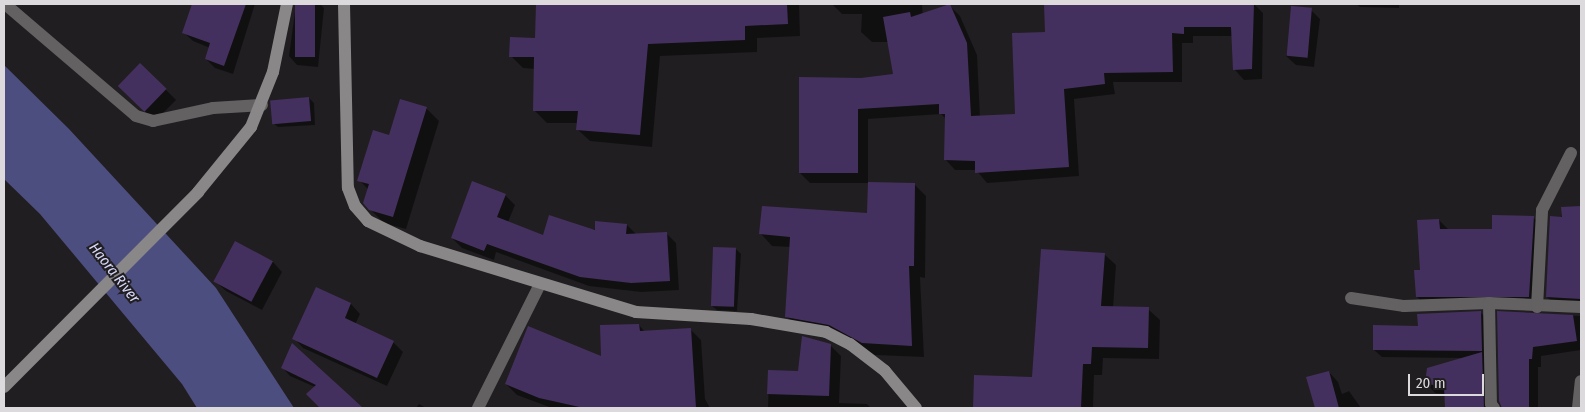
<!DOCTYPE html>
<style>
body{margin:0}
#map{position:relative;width:1585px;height:412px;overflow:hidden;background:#211e21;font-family:"Fira Sans Condensed",sans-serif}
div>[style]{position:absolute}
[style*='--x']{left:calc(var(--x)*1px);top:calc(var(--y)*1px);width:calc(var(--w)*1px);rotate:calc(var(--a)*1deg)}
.water>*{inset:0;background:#4c4e7f}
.shadow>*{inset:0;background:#0007;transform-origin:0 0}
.building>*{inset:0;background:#44305e;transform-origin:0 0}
.street>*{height:12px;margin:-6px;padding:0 6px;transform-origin:6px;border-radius:6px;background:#636162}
.secondary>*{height:12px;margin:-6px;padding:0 6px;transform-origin:6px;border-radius:6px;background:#8a8788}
span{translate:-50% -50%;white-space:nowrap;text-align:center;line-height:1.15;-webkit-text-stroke:4px #211e21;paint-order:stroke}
.water-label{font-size:15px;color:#d5d8f8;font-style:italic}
.frame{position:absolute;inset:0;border:5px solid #dcdadc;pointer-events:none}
.scale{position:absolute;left:1408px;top:374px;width:76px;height:22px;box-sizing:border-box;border:2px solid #dcdadc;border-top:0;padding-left:6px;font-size:15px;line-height:18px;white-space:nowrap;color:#dcdadc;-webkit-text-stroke:4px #211e21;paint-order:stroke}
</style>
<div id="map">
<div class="water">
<div style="clip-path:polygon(4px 65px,69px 129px,216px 288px,294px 408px,197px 408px,182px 384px,40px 214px,4px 179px)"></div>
</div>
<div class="shadow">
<div style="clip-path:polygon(193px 4px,255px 4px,233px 74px,215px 68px,206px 59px,210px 48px,193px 41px,183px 32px)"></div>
<div style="clip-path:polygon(296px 4px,320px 4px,324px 8px,318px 67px,297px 65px,289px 56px)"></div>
<div style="clip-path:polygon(537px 4px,799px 4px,800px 36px,757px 38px,757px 52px,660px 56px,652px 147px,590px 141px,577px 129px,578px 123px,547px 123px,534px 110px,535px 69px,523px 68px,511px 56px,536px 39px)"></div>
<div style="clip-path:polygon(832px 4px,922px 4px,923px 18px,950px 6px,960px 16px,977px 55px,980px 117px,1016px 116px,1046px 34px,1045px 4px,1254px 4px,1263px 13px,1262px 79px,1244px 80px,1234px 69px,1232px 36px,1193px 36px,1193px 43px,1182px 43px,1182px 82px,1113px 82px,1115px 94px,1074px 99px,1079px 176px,987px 183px,976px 170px,955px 170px,945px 159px,946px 119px,941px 114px,868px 119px,868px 183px,914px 184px,926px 196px,925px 278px,920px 277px,924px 357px,875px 355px,842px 336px,798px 328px,786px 316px,791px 247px,772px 246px,761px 234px,868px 214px,869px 183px,810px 183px,800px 173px,861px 79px,894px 75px,888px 42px,872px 42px,861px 32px,862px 14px,842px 14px)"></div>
<div style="clip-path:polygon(1356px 4px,1399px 4px,1399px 8px,1360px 7px)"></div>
<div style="clip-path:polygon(1311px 10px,1320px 19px,1314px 67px,1296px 65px,1286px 56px)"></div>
<div style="left:140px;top:64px;width:51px;height:30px;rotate:45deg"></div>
<div style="clip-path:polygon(309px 98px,314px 103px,315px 125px,278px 127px,273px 123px)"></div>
<div style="clip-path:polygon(426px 108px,439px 121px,406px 229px,384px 223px,370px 209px,369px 190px,359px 180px,390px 136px)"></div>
<div style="clip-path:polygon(505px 195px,515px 205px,508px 222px,544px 236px,627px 225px,637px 235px,666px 233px,676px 243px,679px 290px,641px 292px,589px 286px,496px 252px,494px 260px,462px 248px,452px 238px)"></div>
<div style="clip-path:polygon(1581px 207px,1581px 308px,1556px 306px,1547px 297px,1563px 208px)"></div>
<div style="clip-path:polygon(1533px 217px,1544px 228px,1540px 307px,1429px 308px,1417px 297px,1421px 271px,1439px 220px,1449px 230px,1493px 230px)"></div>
<div style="clip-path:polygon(236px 243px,273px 262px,282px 272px,262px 310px,226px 291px,216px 282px)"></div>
<div style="clip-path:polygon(736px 249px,741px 254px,737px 311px,717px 310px,712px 306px)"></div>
<div style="clip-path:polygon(1104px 254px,1116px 265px,1113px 308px,1148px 309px,1160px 320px,1159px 359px,1103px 358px,1102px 375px,1094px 375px,1093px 408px,974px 408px,976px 376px,1033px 379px)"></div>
<div style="clip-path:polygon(316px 289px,351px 304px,360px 314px,355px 325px,393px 342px,403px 352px,387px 386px,303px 348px,294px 338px)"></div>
<div style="clip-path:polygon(1481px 313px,1488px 320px,1491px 408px,1446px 408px,1445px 394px,1435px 393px,1427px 384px,1462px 358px,1382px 357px,1374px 350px,1419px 327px)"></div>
<div style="clip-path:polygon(1499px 313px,1581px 316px,1581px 350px,1541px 356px,1541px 367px,1538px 367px,1538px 408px,1502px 408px)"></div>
<div style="clip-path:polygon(639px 325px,645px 332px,690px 329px,701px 340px,705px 399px,710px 408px,552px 408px,517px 395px,506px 384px,603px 358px)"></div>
<div style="clip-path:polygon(293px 345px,361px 408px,321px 408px,308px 394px,315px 387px,290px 376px,282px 367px)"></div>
<div style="clip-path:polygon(830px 345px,841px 356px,839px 403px,867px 404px,871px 408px,759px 408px,768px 408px,769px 372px,799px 373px)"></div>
<div style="clip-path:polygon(1329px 372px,1338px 382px,1342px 394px,1349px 391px,1361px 408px,1316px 408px,1308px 378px)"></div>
<div style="clip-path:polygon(419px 404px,426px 408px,416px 408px)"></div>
</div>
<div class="building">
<div style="clip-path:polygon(192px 4px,246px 4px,224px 66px,205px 59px,210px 43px,182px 33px)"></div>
<div style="left:295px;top:4px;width:20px;height:53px"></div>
<div style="clip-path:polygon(536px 4px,787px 4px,788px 24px,745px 26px,745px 40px,648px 44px,640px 135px,576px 130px,578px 111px,533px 111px,534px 57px,509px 57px,510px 37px,535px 38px)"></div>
<div style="clip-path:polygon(950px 4px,967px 43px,971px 116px,1015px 114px,1012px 33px,1045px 32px,1044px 4px,1254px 4px,1252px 69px,1233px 70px,1231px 27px,1184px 27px,1184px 34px,1172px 33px,1173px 72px,1104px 73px,1105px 84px,1064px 89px,1069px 167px,975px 173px,975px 161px,944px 160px,945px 114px,939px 114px,939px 104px,858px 109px,858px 173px,799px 173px,799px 77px,861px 78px,893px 74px,883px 17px,910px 12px,911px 17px)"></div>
<div style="left:1291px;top:6px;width:21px;height:50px;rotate:5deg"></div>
<div style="left:140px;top:63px;width:37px;height:32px;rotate:44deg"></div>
<div style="left:309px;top:97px;width:24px;height:39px;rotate:85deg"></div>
<div style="clip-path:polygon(400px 99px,427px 107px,393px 217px,369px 210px,363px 203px,369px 184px,357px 181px,373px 130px,389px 135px)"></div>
<div style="clip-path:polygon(472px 181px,506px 194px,497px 217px,543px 235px,549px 215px,595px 230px,595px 221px,627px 224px,626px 234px,667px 232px,670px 281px,631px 283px,580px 277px,487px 244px,484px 251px,451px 238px)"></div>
<div style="clip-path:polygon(868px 182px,915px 183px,914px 266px,909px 266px,912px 346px,862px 343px,829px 325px,785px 317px,790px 237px,759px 234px,762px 206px,867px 213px)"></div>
<div style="clip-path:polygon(1581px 206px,1581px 299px,1546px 297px,1550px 216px,1562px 217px,1561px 207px)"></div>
<div style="clip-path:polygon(1492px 215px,1534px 216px,1529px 297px,1416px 297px,1414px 270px,1420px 270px,1417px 220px,1439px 219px,1440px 229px,1492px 229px)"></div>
<div style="left:235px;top:241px;width:43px;height:46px;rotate:28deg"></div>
<div style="left:713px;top:247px;width:23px;height:59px;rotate:2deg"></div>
<div style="clip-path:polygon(1041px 249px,1105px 253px,1101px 306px,1149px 307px,1148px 348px,1092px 347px,1091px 364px,1083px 364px,1081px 408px,973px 408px,974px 375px,1032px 377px)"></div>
<div style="clip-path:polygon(316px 287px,351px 303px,345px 318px,394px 341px,377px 378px,292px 339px)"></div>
<div style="clip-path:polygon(1481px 311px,1482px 351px,1373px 350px,1373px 325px,1418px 326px,1417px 314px)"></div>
<div style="clip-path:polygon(1497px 311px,1573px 315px,1577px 341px,1533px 347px,1532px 359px,1529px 359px,1529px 407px,1502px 408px,1499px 401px)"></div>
<div style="clip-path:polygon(639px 324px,640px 331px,691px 328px,696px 408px,584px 408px,539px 398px,505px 384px,528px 326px,601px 356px,600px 325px)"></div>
<div style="clip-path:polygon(802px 336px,831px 344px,829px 396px,767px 394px,768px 370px,798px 371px)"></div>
<div style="clip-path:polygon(292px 343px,349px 395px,363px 408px,320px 408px,306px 394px,316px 385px,281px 368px)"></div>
<div style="clip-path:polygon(1482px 352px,1484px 408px,1445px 408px,1444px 386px,1425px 384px,1427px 368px)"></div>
<div style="clip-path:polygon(1329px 371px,1339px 408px,1315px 408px,1306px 377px)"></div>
</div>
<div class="street">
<div style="--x:5;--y:4;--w:172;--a:40.5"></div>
<div style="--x:136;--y:116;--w:18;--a:16"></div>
<div style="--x:153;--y:121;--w:61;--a:-12.2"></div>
<div style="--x:213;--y:108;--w:49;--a:-3.5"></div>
<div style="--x:1351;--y:298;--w:54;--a:8.6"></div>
<div style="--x:1404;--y:306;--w:85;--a:-2"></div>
<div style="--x:1489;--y:303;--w:101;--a:88.9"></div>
<div style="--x:1491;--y:404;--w:5;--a:53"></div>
<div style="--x:1489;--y:303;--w:92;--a:2.5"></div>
<div style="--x:1537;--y:307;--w:97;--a:-87"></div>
<div style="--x:1542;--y:210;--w:64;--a:-63"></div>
<div style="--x:478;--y:408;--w:139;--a:-63.4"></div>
<div style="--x:1578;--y:408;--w:27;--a:-84"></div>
</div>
<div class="secondary">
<div style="--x:344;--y:4;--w:184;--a:88.8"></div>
<div style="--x:348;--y:188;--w:19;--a:69"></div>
<div style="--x:355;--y:206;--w:20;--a:49"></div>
<div style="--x:368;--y:221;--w:58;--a:25.7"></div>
<div style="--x:420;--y:246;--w:226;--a:17"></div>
<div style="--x:636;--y:312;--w:115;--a:3.5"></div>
<div style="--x:751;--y:319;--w:76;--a:9.8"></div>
<div style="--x:826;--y:332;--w:27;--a:27"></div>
<div style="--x:850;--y:344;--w:44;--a:37.6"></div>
<div style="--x:885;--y:371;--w:48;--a:50"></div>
<div style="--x:4;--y:387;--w:275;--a:-45.1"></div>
<div style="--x:198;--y:192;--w:84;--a:-50.8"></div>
<div style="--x:251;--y:127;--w:59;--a:-68.2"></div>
<div style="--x:273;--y:72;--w:69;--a:-78.4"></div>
</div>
<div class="water-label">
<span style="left:114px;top:273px;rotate:52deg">Haora River</span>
</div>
<div class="frame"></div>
<div class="scale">20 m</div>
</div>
